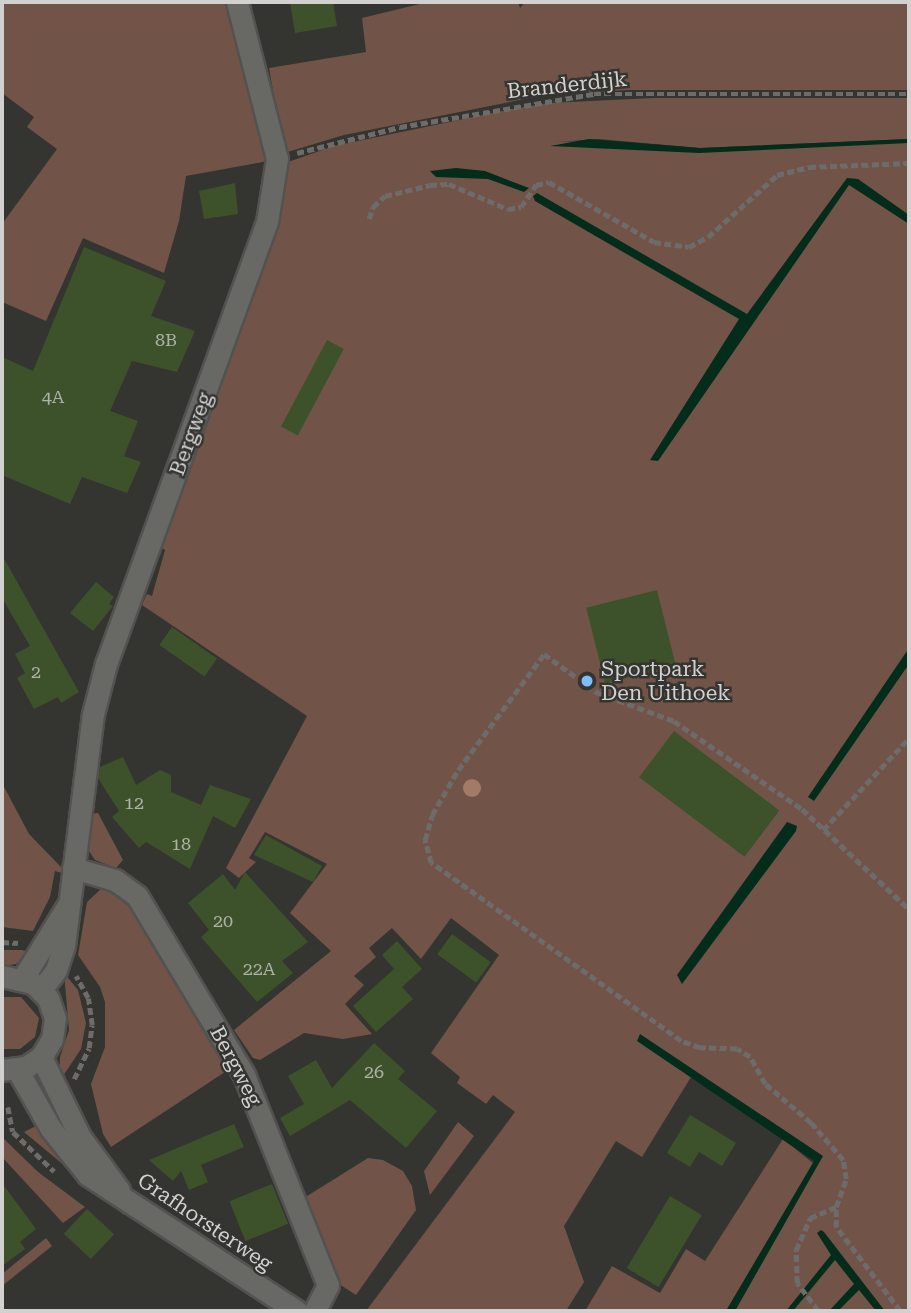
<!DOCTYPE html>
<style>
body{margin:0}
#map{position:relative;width:911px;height:1313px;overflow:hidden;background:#343431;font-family:"Roboto Serif",serif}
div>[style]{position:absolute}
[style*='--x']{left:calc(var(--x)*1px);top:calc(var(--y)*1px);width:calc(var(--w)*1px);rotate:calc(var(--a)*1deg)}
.green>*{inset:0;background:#715447}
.water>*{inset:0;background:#042c1b}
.building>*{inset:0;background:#3d522a;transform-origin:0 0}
.path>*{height:4.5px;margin-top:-2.25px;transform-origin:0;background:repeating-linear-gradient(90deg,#6d6c6a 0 7px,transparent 0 10.5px)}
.roads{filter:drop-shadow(2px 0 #535250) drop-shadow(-2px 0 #535250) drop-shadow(0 2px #535250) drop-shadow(0 -2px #535250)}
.street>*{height:21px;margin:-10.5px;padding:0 10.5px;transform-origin:10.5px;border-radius:10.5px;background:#686865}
.secondary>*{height:21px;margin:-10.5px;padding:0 10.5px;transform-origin:10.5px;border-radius:10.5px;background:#686865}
.trees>*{width:18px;height:18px;margin:-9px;border-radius:50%;background:#a37a66}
.dots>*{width:19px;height:19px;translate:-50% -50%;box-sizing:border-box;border:4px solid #343431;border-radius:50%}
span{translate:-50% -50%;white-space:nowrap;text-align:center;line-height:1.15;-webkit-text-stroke:5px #343431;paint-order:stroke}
.number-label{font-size:18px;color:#adb1a6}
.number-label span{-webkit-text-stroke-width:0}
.street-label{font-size:21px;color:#d2d1d0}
.poi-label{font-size:21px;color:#d2d1d0}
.left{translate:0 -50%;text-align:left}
.frame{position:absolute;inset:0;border:4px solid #d2d1d0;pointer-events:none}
</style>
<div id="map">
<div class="green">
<div style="clip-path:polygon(2px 2px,228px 2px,268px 161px,186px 176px,179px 221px,164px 273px,83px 238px,46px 321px,2px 302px,2px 224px,57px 149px,27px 127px,34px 117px,2px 93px)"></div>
<div style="clip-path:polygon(428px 2px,518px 2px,520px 8px,525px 2px,909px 2px,909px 90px,629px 90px,550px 94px,344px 135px,284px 153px,269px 68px,366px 52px,362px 18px)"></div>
<div style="clip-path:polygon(653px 98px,909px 98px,909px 139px,700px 148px,598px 139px,556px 142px,590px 141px,678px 150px,909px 141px,909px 1311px,731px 1311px,819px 1159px,637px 1041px,691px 1077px,642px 1157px,616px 1141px,564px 1226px,584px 1282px,566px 1311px,366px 1311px,515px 1112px,493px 1095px,486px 1104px,457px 1083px,460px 1077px,431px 1053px,499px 955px,451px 918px,421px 959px,392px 928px,369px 948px,376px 957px,354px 976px,364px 985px,345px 1004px,372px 1034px,343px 1039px,304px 1033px,260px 1060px,253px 1058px,234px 1030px,331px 951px,290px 913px,327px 864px,265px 832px,249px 858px,256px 862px,239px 878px,226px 868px,307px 716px,142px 605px,147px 594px,152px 596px,165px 550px,159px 546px,270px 246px,282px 208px,285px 163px,334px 146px,507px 110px,549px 103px)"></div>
<div style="clip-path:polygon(2px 783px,29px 834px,61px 867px,62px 873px,55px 871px,50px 897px,33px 931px,2px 927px)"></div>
<div style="clip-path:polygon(98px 813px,123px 860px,116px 868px,95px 860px,86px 847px,88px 814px)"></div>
<div style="clip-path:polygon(102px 888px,126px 898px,231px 1068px,111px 1147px,103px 1134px,91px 1084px,105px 1047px,105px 1002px,100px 987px,78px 955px,87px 902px)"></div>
<div style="clip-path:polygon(2px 950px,22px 950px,30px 952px,16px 964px,2px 966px)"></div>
<div style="clip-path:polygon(64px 973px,78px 990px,86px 1023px,81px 1049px,59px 1082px,60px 1057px,69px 1030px)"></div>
<div style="clip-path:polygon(2px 997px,21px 997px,39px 1018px,35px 1037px,20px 1049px,2px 1049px)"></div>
<div style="clip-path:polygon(458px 1122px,474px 1136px,430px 1195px,424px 1171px)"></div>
<div style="clip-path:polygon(40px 1124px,126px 1212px,124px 1215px,24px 1132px)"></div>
<div style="clip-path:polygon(2px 1137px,38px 1172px,85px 1207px,63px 1223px,2px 1157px)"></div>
<div style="clip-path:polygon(783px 1139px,814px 1164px,726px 1311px,585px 1311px,612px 1266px,660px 1293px,686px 1249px,705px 1261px)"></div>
<div style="clip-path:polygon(368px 1158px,383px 1160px,403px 1171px,412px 1186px,416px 1210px,356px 1295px,336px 1282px,304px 1198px)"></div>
<div style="clip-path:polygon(46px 1238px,52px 1246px,2px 1286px,2px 1274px)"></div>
</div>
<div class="water">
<div style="clip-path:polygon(589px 139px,700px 148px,909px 139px,909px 143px,699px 153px,550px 146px)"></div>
<div style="clip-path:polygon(456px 168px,485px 171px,529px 188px,524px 192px,488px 179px,436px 177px,430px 171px)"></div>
<div style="clip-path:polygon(847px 178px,858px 179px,909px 215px,909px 224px,849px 185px,658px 461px,650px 460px,739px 319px,535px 201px,533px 196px,537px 193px,747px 314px)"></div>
<div style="clip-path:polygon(909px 648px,909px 664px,814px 801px,808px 797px)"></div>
<div style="clip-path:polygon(787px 822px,797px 826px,796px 831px,682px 984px,677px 975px)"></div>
<div style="clip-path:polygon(640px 1034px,823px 1156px,735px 1311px,726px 1311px,814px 1161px,637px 1041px)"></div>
<div style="clip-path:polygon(821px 1230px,824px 1232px,885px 1311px,876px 1311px,859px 1290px,838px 1311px,829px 1311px,854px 1284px,835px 1260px,793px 1311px,786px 1311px,831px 1255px,817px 1233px)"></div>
</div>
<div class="building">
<div style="clip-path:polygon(290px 2px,333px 2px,337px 26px,295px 33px)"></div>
<div style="clip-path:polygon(235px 183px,238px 214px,204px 219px,199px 191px)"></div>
<div style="clip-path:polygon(84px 247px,166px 281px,151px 316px,195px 331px,177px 372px,132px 361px,110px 411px,138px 421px,124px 456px,141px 462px,127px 493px,82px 477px,70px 504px,2px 475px,2px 357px,33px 371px)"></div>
<div style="left:327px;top:340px;width:19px;height:98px;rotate:28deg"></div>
<div style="clip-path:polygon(2px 555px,79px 692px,61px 703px,58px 697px,34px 709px,17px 678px,25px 673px,15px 654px,30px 646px,2px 598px)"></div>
<div style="clip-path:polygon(96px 582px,114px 597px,109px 604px,113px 606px,93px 631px,70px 613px)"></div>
<div style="left:657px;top:590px;width:78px;height:73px;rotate:76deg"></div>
<div style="left:172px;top:627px;width:55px;height:22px;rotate:35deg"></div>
<div style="left:674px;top:731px;width:132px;height:58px;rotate:37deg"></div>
<div style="clip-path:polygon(123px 757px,136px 785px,160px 770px,171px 775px,171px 792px,201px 805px,210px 785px,251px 799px,235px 828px,213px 816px,190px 869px,146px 842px,139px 848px,112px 817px,119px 811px,98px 778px,100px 767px)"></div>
<div style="clip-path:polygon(266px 835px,322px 866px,313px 882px,254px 855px)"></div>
<div style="clip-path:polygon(245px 872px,308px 942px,282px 961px,293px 973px,257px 1002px,201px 937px,209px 930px,188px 903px,223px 874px,235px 890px)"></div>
<div style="left:452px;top:934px;width:48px;height:25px;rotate:36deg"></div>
<div style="clip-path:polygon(397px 941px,422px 969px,402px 987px,413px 999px,376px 1032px,353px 1006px,394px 969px,382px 955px)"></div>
<div style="clip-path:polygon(374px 1043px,405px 1071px,398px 1079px,437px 1111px,406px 1148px,350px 1100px,290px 1136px,280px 1118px,304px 1104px,288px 1076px,316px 1060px,332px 1088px)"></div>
<div style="clip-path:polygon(690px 1115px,736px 1143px,722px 1166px,699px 1152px,690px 1167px,667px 1153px)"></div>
<div style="clip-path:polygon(234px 1124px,244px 1147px,201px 1165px,208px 1182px,189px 1190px,181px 1171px,173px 1181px,149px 1160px)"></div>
<div style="clip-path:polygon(2px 1183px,36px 1229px,20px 1242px,25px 1249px,2px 1266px)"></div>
<div style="left:272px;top:1184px;width:43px;height:46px;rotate:68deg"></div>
<div style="left:670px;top:1196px;width:37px;height:84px;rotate:31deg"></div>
<div style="left:87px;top:1209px;width:37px;height:34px;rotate:43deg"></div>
</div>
<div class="path">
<div style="--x:297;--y:153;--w:106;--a:-14.2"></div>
<div style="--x:400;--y:127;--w:197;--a:-9.7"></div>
<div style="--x:594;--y:94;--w:315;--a:0"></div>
<div style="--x:369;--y:219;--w:13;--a:-72"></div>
<div style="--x:373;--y:207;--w:16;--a:-43"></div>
<div style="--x:385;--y:196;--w:46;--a:-13.7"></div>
<div style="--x:430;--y:185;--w:19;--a:-3"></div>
<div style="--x:449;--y:184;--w:64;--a:23"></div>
<div style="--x:508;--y:209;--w:13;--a:-9"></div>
<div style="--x:521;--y:207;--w:27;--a:-56"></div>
<div style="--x:536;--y:185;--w:13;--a:-13"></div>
<div style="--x:549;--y:182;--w:121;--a:29.7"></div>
<div style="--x:654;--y:242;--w:35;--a:8"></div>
<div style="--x:689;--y:247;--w:21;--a:-28"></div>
<div style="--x:708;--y:237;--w:93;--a:-41.9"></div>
<div style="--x:777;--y:175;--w:33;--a:-14"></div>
<div style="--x:809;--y:167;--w:100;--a:-2.3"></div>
<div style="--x:823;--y:830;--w:126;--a:-46.9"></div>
<div style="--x:2;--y:942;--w:16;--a:4"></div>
<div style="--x:74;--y:1079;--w:34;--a:-64"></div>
<div style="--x:89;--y:1048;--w:23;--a:-83"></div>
<div style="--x:92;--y:1025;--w:27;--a:-98"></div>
<div style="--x:88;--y:998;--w:25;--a:-119"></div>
<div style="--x:8;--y:1107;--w:25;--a:79"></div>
<div style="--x:13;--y:1132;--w:57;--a:43.6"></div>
<div style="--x:818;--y:1311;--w:35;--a:-127"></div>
<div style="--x:797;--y:1283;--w:33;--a:-92"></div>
<div style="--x:796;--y:1250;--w:35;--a:-66"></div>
<div style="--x:810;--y:1218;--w:28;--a:-23"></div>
<div style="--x:900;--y:1311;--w:106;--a:-127.3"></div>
<div style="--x:836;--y:1227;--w:20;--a:-90"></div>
<div style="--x:836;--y:1207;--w:30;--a:-70"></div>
<div style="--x:846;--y:1179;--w:19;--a:-99"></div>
<div style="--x:843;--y:1160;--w:49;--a:-130.9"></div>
<div style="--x:811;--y:1123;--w:60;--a:-139.7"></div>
<div style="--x:765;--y:1084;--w:31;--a:-119"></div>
<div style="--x:750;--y:1057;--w:15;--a:-148"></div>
<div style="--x:737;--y:1049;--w:37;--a:-178"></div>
<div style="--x:700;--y:1048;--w:20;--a:-160"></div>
<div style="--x:681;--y:1041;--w:307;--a:-144.5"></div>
<div style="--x:431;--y:863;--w:24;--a:-105"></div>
<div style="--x:425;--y:840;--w:26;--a:-74"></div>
<div style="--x:432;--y:815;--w:52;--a:-60"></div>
<div style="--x:458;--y:770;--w:144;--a:-53.4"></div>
<div style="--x:544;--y:654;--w:67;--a:35.8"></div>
<div style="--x:598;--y:693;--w:81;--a:20.2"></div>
<div style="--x:674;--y:721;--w:155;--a:34.5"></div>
<div style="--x:802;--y:809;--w:146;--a:43.1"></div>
</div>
<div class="roads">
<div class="street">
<div style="--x:73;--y:868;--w:44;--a:15.9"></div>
<div style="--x:115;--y:880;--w:27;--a:36"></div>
<div style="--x:137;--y:896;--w:209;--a:59.1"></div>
<div style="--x:244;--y:1075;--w:226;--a:68.2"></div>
<div style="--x:328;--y:1285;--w:29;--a:117"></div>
<div style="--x:23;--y:978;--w:86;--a:-58.3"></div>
<div style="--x:41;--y:990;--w:25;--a:-53"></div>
<div style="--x:56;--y:970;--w:25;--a:-72"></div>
<div style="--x:64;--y:946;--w:234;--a:-82.9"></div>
<div style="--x:93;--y:714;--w:52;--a:-75.4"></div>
<div style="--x:106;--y:664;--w:470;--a:-70"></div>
<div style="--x:267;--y:222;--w:64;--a:-81"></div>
<div style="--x:277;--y:159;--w:162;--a:-104.3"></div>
</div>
<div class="secondary">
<div style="--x:2;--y:976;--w:32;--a:13"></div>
<div style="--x:33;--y:983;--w:21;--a:45"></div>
<div style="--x:48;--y:998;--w:21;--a:71"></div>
<div style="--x:55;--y:1018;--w:21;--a:98"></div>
<div style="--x:52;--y:1039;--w:21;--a:121"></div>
<div style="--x:41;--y:1057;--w:18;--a:146"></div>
<div style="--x:26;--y:1067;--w:24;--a:173"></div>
<div style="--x:41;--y:1057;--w:89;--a:64"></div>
<div style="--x:80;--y:1137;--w:66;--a:53.7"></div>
<div style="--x:17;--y:1069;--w:69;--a:60.5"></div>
<div style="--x:51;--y:1129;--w:59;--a:51.2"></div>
<div style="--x:88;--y:1175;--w:249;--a:33.1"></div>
</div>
</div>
<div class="trees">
<div style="left:472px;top:788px"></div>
</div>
<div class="dots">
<div style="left:587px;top:681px;background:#7ebef9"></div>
</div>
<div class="number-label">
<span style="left:166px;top:340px">8B</span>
<span style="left:53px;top:397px">4A</span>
<span style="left:36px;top:672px">2</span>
<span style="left:134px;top:803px">12</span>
<span style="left:181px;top:844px">18</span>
<span style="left:223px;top:921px">20</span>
<span style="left:259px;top:969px">22A</span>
<span style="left:374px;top:1072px">26</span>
</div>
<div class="street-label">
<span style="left:567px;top:85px;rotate:-6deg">Branderdijk</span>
<span style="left:191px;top:434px;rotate:-70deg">Bergweg</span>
<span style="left:236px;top:1066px;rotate:62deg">Bergweg</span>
<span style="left:205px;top:1222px;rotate:34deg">Grafhorsterweg</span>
</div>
<div class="poi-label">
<span class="left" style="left:601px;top:681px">Sportpark<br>Den Uithoek</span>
</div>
<div class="frame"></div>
</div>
